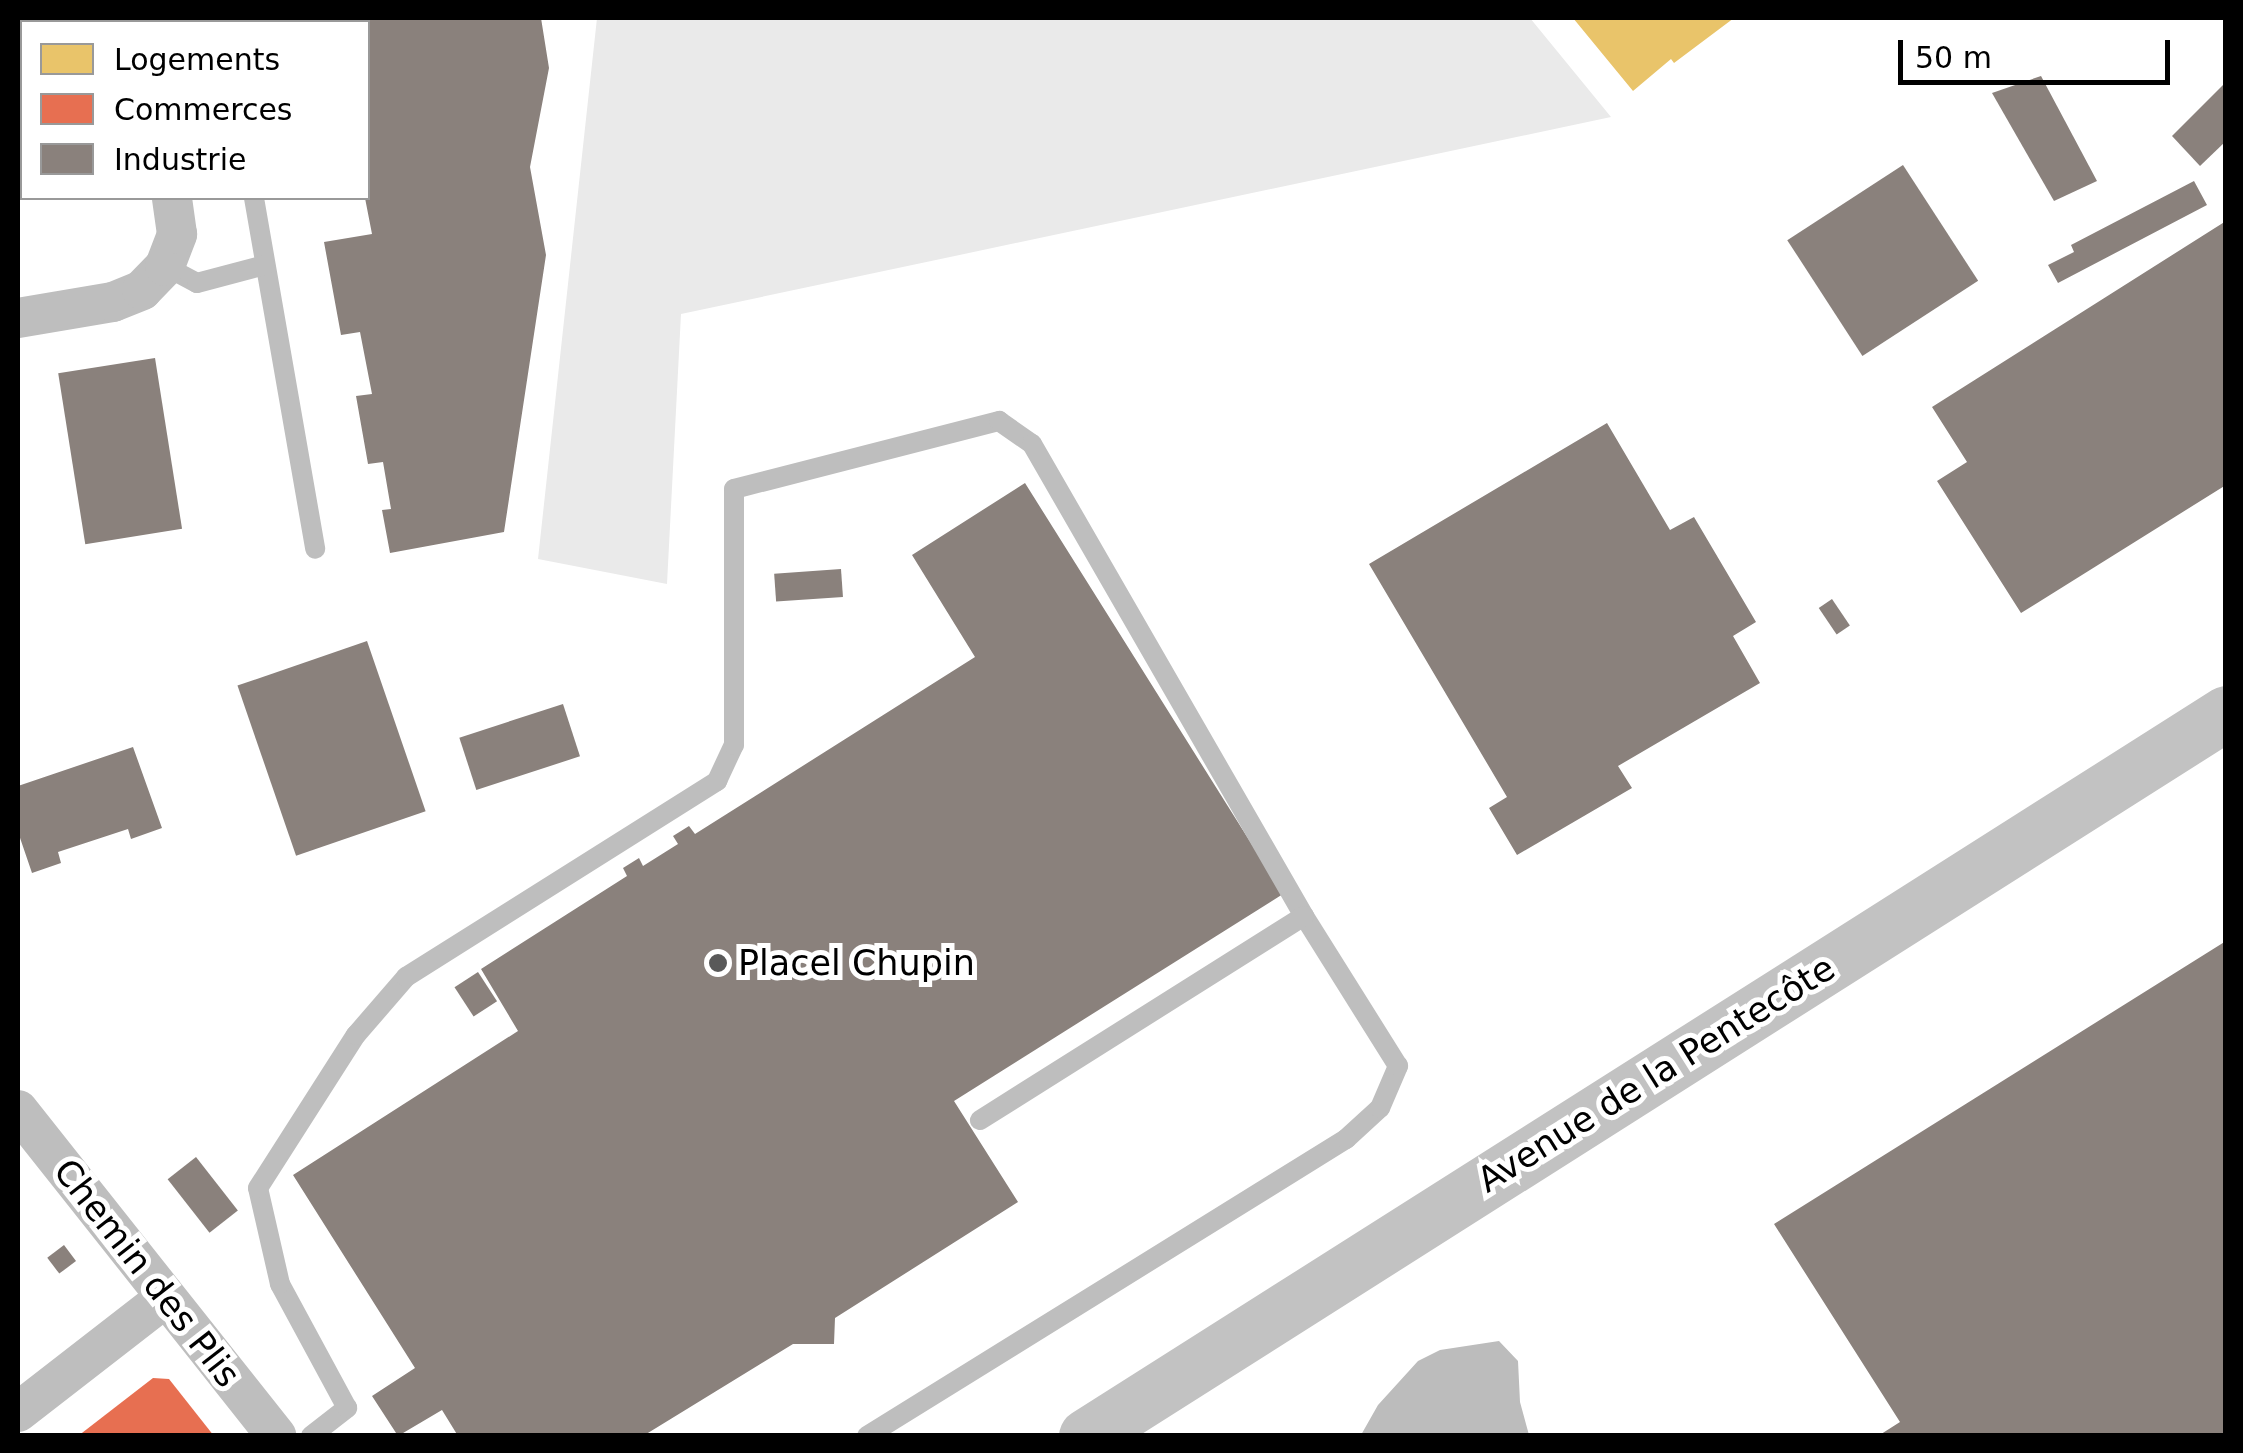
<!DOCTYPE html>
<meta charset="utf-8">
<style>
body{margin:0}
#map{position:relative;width:2243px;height:1453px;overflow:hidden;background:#fff;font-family:"DejaVu Sans",sans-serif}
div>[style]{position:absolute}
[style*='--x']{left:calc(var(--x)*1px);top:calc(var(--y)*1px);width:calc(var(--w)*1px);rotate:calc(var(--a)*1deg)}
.green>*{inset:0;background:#eaeaea}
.water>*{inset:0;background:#bcbcbc}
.homes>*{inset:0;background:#e9c46a}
.shops>*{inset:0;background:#e76f51}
.industry>*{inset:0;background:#8a817c;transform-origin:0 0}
.service>*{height:20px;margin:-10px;padding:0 10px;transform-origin:10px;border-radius:10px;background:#bebebe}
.minor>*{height:40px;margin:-20px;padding:0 20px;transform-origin:20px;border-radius:20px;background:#bebebe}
.secondary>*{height:55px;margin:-27.5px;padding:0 27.5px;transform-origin:27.5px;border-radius:27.5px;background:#c2c2c2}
.dots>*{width:28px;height:28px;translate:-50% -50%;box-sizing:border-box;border:5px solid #fff;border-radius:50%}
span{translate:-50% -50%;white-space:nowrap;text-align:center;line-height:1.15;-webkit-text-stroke:10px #fff;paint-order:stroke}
.poi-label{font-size:35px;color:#000}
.left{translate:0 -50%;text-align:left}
.street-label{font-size:35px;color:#000}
.frame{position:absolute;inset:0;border:20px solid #000;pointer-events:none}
.legend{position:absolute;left:20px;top:20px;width:350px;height:180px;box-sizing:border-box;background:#fff;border:2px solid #999;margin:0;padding:12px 18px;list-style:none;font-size:30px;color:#000}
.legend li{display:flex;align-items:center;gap:20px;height:50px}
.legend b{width:50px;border:2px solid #999}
.scale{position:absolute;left:1898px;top:40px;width:272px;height:45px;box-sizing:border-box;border:5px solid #000;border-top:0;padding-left:12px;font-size:30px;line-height:35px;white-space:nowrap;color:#000;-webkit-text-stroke:8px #fff;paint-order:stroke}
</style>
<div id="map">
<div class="green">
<div style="clip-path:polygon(597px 18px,1530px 18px,1611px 117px,681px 314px,667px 584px,538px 559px)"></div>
</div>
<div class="water">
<div style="clip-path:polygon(1499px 1341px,1518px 1361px,1520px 1402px,1529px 1435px,1361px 1435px,1378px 1405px,1418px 1361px,1440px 1350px)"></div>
</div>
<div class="homes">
<div style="clip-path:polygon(1573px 18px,1734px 18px,1674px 63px,1671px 59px,1633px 91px)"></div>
</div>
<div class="shops">
<div style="clip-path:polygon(153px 1378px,169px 1379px,214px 1436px,78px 1436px)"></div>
</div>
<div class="industry">
<div style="clip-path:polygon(335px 18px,541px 18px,549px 68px,530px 167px,546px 255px,504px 532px,390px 553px,382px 510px,391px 509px,383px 462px,368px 464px,356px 396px,372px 394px,360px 332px,341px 335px,324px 242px,372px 234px,365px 198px,368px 22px,336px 22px)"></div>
<div style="clip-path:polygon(2041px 76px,2097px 181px,2054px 201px,1992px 93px)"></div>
<div style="clip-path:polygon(2226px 82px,2226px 141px,2200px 166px,2172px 136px)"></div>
<div style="left:1903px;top:165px;width:138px;height:138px;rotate:57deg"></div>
<div style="clip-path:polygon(2194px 181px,2207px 205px,2058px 283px,2048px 265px,2074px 252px,2071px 245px)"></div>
<div style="clip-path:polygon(2226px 221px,2226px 485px,2021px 613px,1937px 481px,1967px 462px,1932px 407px)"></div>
<div style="left:155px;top:358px;width:173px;height:98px;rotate:81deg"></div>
<div style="clip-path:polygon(1607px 423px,1670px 530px,1694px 517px,1756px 622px,1733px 636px,1760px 683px,1618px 766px,1632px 788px,1517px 855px,1489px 808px,1507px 797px,1369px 564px)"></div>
<div style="clip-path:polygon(1025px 483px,1283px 894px,954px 1101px,1018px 1202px,835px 1318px,834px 1344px,793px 1344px,643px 1436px,458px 1436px,442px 1410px,398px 1436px,372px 1396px,415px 1368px,293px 1175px,518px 1031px,481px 969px,627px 876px,623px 868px,639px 858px,643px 866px,678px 844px,673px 836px,689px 826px,695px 834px,975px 657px,912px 555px)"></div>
<div style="left:841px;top:569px;width:28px;height:67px;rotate:86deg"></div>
<div style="left:1832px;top:599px;width:32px;height:16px;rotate:56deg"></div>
<div style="left:367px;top:641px;width:180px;height:137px;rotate:71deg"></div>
<div style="left:563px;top:704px;width:55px;height:109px;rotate:72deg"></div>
<div style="clip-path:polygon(133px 747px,162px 828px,131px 839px,128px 829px,58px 852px,61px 863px,32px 873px,18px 832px,18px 786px)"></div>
<div style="clip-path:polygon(2226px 941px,2226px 1436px,1878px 1436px,1900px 1422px,1774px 1224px)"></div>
<div style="left:478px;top:972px;width:35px;height:28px;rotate:57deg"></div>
<div style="left:196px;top:1157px;width:68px;height:36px;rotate:52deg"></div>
<div style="left:64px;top:1245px;width:20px;height:21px;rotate:53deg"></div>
</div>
<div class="service">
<div style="--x:254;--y:198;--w:356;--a:80.1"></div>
<div style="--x:165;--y:266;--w:36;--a:28"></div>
<div style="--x:197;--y:283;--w:70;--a:-14.8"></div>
<div style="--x:311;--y:1436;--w:46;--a:-37.9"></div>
<div style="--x:347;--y:1408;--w:141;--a:-118.4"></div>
<div style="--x:280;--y:1284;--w:98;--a:-102.9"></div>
<div style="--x:258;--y:1188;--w:182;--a:-57.4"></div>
<div style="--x:356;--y:1035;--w:77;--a:-49.2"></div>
<div style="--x:406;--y:977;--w:368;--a:-32.2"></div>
<div style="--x:717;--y:781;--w:40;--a:-65"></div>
<div style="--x:734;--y:745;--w:256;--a:-90"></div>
<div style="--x:734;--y:489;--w:274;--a:-14.4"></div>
<div style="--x:999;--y:421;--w:40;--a:34.9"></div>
<div style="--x:1032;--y:444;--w:545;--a:60.05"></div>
<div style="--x:867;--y:1436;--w:564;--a:-31.8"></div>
<div style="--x:1346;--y:1139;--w:46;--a:-42.4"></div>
<div style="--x:1380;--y:1108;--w:46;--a:-66.8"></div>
<div style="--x:1398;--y:1066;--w:177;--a:-122.1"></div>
<div style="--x:1304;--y:916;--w:383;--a:147.8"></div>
</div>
<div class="minor">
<div style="--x:148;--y:18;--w:4;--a:76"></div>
<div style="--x:18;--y:318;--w:96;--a:-9.6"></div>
<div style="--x:113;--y:302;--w:31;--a:-22"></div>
<div style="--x:142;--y:290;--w:33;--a:-46"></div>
<div style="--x:165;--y:266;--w:34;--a:-69"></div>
<div style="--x:177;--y:234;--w:36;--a:-98"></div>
<div style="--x:18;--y:1110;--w:416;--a:51.6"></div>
<div style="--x:18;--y:1412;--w:186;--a:-37.8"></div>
</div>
<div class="secondary">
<div style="--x:1086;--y:1436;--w:1350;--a:-32.38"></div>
</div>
<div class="dots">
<div style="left:718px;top:963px;background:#595959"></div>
</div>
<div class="poi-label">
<span class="left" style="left:738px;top:963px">Placel Chupin</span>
</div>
<div class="street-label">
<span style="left:1656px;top:1074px;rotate:-32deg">Avenue de la Pentecôte</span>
<span style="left:147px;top:1273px;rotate:52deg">Chemin des Plis</span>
</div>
<div class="frame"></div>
<ul class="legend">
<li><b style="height:28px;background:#e9c46a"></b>Logements</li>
<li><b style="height:28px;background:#e76f51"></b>Commerces</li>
<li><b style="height:28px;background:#8a817c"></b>Industrie</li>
</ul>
<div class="scale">50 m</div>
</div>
